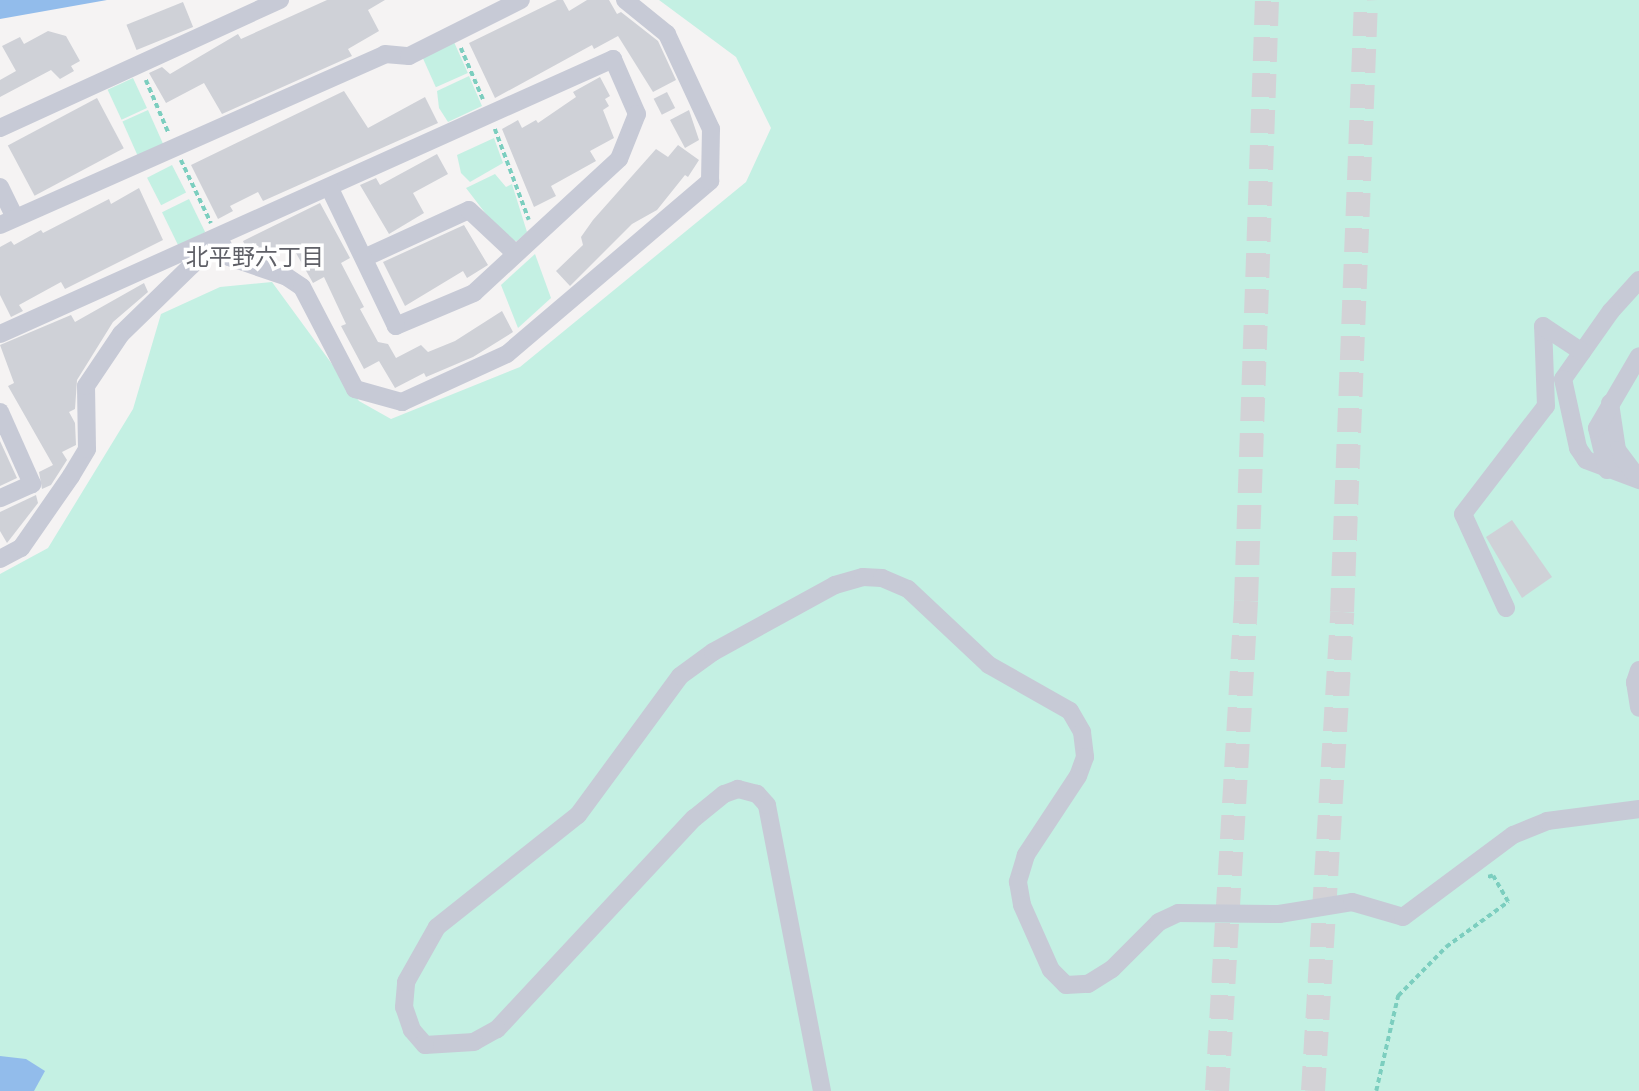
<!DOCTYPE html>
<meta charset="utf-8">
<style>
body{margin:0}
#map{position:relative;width:1639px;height:1091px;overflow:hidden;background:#f5f3f3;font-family:"PT Sans Narrow","Noto Sans JP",sans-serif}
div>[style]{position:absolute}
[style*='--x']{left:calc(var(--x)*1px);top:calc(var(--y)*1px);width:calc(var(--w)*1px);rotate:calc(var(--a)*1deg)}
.green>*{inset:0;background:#c4f0e3;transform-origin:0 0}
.water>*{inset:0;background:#92bceb}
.building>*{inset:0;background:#cfd1d7;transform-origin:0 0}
.highway-tunnel>*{height:24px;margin-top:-12px;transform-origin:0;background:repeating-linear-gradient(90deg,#d3d2d6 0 24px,transparent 0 36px)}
.path>*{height:3.5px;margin-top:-1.75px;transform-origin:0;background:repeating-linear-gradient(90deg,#7ccebf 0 5px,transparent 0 8.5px)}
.minor>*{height:18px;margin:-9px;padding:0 9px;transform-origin:9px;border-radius:9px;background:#c7cad6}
span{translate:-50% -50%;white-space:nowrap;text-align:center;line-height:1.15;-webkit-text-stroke:7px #fff;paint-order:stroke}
.neighbourhood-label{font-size:23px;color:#5f6067}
</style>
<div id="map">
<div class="green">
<div style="clip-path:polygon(659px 0,1639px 0,1639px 1091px,0 1091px,0 574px,48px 548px,133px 409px,161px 314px,220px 287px,272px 282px,359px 401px,391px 419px,520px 367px,746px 182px,771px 128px,736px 57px)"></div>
<div style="left:454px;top:42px;width:34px;height:35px;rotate:66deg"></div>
<div style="clip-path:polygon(469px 76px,482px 106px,448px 122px,439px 108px,437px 91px)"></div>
<div style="left:133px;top:78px;width:33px;height:28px;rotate:65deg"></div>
<div style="left:148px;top:110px;width:37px;height:28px;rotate:66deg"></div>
<div style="clip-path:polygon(494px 138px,503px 163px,470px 182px,461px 173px,457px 155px)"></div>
<div style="left:172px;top:165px;width:31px;height:28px;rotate:63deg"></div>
<div style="clip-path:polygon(495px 174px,506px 187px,512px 184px,527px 232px,517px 241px,506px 240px,466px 188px)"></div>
<div style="left:189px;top:199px;width:37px;height:30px;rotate:64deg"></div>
<div style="clip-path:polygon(535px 254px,551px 298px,518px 328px,501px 285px)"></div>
</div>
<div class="water">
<div style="clip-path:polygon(0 0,107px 0,0 19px)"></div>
<div style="clip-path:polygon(0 1056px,26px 1059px,45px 1071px,34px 1091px,0 1091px)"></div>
</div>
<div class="building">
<div style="clip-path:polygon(327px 0,385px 0,368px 10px,379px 31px,348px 49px,352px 56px,343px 60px,222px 114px,204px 83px,166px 103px,149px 73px,162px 67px,170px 74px,238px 34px,241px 39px)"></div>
<div style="clip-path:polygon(557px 0,563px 0,569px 11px,587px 0,609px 0,617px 14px,621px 12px,658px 41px,676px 80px,653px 92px,618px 36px,594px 49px,592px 45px,495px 98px,469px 43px)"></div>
<div style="left:183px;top:2px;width:27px;height:61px;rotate:68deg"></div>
<div style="clip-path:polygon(48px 31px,66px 36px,80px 61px,71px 66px,74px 71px,60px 79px,51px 70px,0 97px,0 80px,16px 71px,2px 46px,20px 37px,24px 44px)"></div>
<div style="clip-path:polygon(600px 77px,610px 96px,605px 99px,609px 106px,603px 110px,614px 138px,590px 151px,596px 161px,551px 186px,556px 196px,534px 207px,502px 129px,518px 120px,522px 128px,536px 120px,538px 123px,576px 97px,573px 92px)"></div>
<div style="clip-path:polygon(344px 91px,368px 128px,425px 97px,438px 123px,263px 201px,258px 192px,230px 206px,233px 211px,218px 219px,191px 165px)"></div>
<div style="left:667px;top:92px;width:18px;height:15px;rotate:63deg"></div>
<div style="left:97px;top:98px;width:57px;height:101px;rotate:62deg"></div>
<div style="clip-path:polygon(689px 110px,699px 140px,685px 148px,670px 120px)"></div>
<div style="clip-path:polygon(678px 145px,699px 160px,688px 177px,685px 175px,657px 210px,632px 224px,570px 286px,556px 271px,583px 245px,581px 237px,593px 220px,656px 149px,668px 157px)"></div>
<div style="clip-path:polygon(437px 154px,448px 174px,413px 193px,424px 213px,389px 234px,360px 185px,376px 178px,380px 185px)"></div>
<div style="clip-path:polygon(139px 188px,163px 240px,65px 289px,61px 282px,19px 305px,23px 311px,11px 317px,0 295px,0 247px,11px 241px,14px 245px,41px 230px,43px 233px,109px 199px,111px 204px)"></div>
<div style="clip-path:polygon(320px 203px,350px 258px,341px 263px,364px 307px,360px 309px,378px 342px,388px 344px,396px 358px,421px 345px,428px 352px,455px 341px,502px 311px,513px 332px,473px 357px,426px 377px,424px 373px,395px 388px,379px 361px,364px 369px,341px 326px,346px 324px,324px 277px,313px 283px,292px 246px,268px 258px,259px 250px,248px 252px,243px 241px)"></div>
<div style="clip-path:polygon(464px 225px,488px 265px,467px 278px,463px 271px,405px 306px,383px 262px)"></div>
<div style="clip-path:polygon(144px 283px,148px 292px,113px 322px,77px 380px,75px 409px,69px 412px,75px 423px,76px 445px,62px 452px,67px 460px,51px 485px,42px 489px,39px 472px,53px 465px,8px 386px,14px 383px,0 345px,71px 315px,75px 322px)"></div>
<div style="clip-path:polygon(0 441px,17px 478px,0 486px)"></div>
<div style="clip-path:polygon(36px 495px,38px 503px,7px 543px,0 531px,0 512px)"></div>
<div style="clip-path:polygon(1512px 520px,1552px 577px,1522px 598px,1486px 537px)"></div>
</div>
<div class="highway-tunnel">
<div style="--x:1217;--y:1091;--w:491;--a:-86.6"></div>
<div style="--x:1246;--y:601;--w:601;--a:-88"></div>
<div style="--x:1313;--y:1091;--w:480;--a:-86.5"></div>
<div style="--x:1342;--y:612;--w:612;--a:-87.75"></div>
</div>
<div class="path">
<div style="--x:461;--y:48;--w:56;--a:66.7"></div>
<div style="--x:146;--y:80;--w:59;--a:66.9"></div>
<div style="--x:495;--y:129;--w:97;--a:69.5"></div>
<div style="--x:181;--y:160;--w:70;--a:64.5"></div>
<div style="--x:1376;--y:1091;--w:98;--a:-77"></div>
<div style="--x:1398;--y:996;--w:69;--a:-45.6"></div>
<div style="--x:1446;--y:947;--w:77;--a:-36"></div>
<div style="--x:1508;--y:902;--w:30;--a:-120"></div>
<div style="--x:1493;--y:876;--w:7;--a:164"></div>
</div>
<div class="minor">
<div style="--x:0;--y:128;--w:308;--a:-24.6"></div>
<div style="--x:0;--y:187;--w:34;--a:64"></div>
<div style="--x:0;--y:225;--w:421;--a:-23.9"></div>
<div style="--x:385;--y:54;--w:24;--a:5"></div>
<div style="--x:409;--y:56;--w:125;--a:-26.6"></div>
<div style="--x:218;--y:237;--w:23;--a:61"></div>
<div style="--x:229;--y:257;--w:61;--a:19"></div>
<div style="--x:287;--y:277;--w:18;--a:34"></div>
<div style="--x:302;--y:287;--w:115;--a:62.5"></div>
<div style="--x:355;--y:389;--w:49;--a:15.5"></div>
<div style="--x:402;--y:402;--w:115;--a:-24.6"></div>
<div style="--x:507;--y:354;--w:267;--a:-40.4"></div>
<div style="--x:710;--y:181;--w:52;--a:-88.9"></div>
<div style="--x:711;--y:129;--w:105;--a:-114.9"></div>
<div style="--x:667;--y:34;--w:54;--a:-141"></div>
<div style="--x:364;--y:258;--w:115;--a:-24.6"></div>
<div style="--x:469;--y:210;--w:64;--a:43.1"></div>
<div style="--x:1639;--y:280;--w:42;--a:132.1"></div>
<div style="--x:1611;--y:311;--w:83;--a:125.2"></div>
<div style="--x:1563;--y:379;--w:71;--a:77.7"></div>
<div style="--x:1578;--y:448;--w:14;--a:56"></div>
<div style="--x:1586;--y:460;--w:57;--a:20.7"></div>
<div style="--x:0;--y:334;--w:672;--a:-24.16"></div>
<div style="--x:613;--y:59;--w:60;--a:66.4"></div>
<div style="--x:637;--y:114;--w:48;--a:111.8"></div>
<div style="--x:619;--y:159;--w:197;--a:137.3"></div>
<div style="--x:474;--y:293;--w:85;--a:157.1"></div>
<div style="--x:396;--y:326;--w:154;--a:-115.7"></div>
<div style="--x:1610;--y:403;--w:48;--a:81.5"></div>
<div style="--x:1617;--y:450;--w:36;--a:53"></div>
<div style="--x:0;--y:412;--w:79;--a:66"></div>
<div style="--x:32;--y:484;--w:35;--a:156"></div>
<div style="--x:1607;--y:470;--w:43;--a:-103.4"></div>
<div style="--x:1597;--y:428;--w:83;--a:-59.7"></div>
<div style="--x:0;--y:559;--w:24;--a:-28"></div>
<div style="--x:21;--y:548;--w:88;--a:-55.2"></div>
<div style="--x:71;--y:476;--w:31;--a:-59"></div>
<div style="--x:87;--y:449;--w:63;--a:-90.9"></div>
<div style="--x:86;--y:386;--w:63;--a:-56.1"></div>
<div style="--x:121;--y:334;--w:99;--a:-44.2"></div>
<div style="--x:192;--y:265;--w:15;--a:-98"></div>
<div style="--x:1506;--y:608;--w:103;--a:-114.6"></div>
<div style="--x:1463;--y:514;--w:136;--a:-52.5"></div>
<div style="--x:1546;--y:406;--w:80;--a:-92.1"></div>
<div style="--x:1543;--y:326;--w:47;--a:33.7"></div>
<div style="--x:1639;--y:670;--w:13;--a:108"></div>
<div style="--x:1635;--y:682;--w:26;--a:81"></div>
<div style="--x:822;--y:1091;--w:291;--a:-100.9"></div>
<div style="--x:767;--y:805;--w:15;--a:-132"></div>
<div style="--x:757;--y:794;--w:20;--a:-165"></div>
<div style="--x:738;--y:789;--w:15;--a:160"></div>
<div style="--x:724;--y:794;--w:38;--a:141"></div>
<div style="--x:694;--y:818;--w:289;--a:133"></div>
<div style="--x:497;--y:1029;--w:26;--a:151"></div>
<div style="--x:474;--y:1042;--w:49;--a:176.5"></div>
<div style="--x:425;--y:1045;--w:20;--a:-131"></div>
<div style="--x:412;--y:1030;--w:24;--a:-109"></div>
<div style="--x:404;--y:1007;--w:25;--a:-85"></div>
<div style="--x:406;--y:982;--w:63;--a:-60.6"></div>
<div style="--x:437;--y:927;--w:180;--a:-38.5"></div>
<div style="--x:578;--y:815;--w:172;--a:-53.7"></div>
<div style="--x:680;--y:676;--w:41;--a:-36"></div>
<div style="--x:713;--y:652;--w:139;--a:-28.8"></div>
<div style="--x:835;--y:585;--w:29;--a:-16"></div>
<div style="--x:863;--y:577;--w:19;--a:3"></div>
<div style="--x:882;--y:578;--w:28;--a:23"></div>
<div style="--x:908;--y:589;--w:111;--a:43.2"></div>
<div style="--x:989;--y:665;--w:93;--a:29.6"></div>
<div style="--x:1070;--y:711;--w:24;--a:60"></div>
<div style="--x:1082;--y:732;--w:25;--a:83"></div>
<div style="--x:1085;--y:757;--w:20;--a:110"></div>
<div style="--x:1078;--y:776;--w:95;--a:123.4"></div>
<div style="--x:1026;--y:855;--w:28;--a:107"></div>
<div style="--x:1018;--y:882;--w:23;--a:80"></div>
<div style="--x:1022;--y:905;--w:71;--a:66"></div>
<div style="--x:1051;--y:970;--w:21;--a:45"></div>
<div style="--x:1066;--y:985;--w:22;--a:-3"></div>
<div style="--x:1088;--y:984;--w:28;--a:-32"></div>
<div style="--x:1112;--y:969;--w:66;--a:-45"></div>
<div style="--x:1159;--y:922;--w:21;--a:-25"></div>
<div style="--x:1178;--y:913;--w:101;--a:0.6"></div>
<div style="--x:1279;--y:914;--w:74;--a:-9.3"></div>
<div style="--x:1352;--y:902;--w:53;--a:16.4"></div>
<div style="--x:1403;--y:917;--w:137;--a:-36.7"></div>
<div style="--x:1513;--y:835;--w:37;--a:-22"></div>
<div style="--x:1547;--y:821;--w:93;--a:-7.4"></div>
</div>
<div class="neighbourhood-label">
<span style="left:255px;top:257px">北平野六丁目</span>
</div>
</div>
